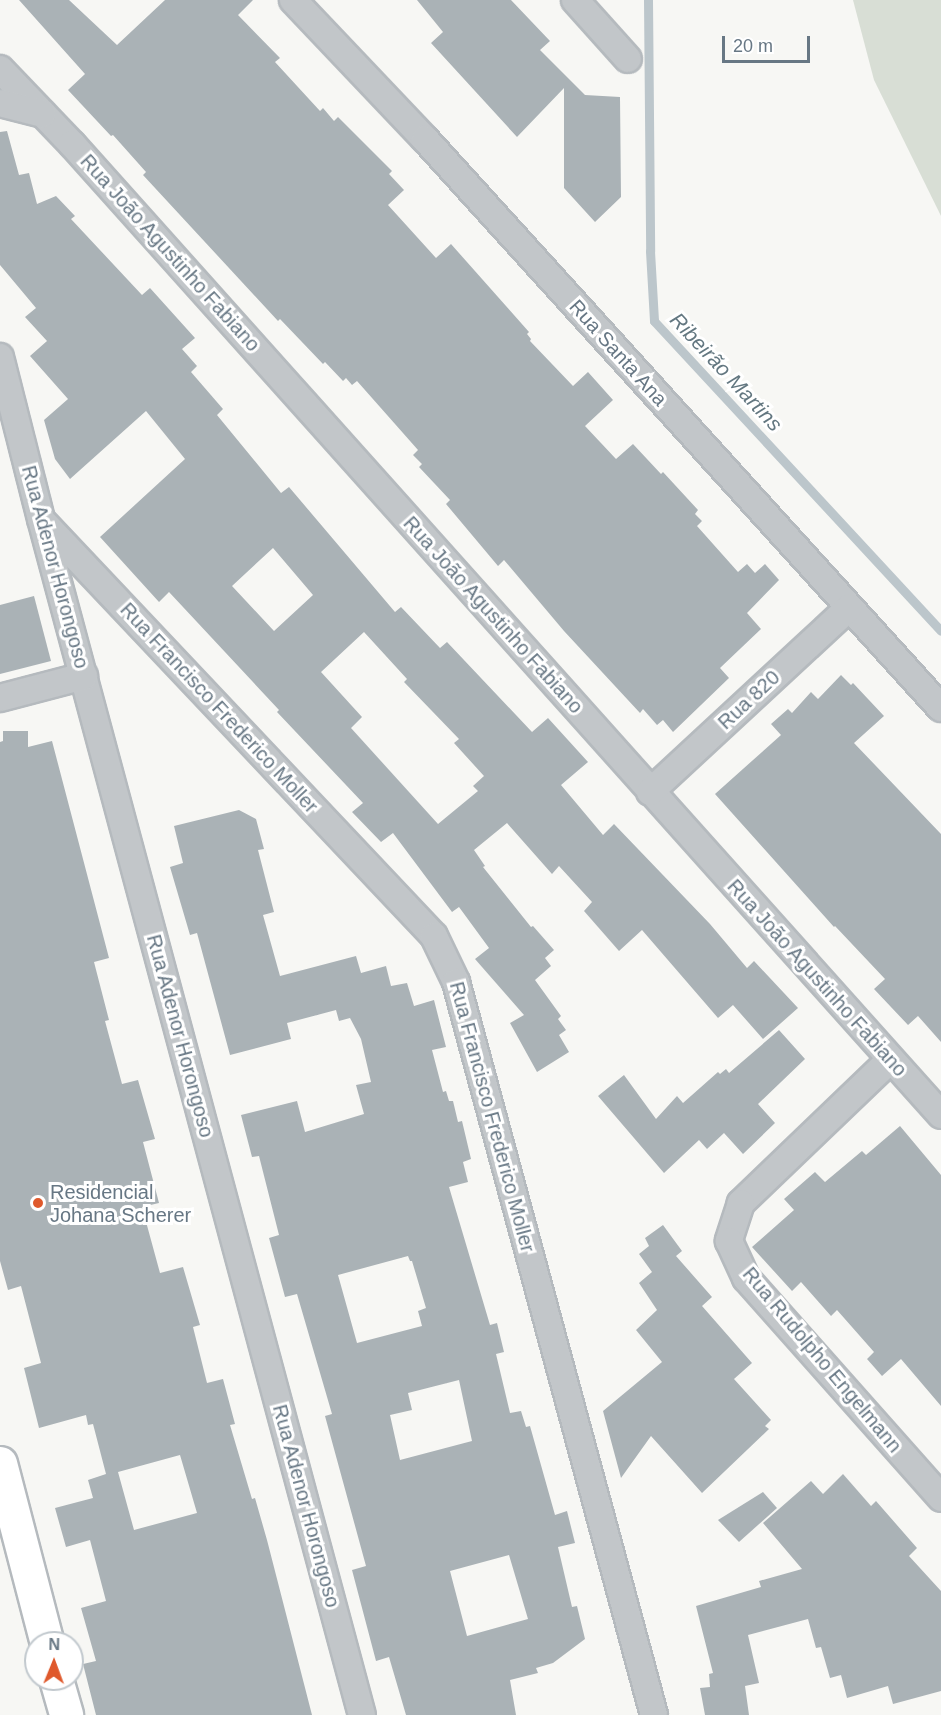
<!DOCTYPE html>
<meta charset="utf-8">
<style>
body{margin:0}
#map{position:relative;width:941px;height:1715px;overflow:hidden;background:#f7f7f4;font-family:Helvetica,sans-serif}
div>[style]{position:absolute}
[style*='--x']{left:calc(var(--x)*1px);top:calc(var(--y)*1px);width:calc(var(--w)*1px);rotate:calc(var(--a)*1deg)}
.green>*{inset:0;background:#d8ded5}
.stream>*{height:9px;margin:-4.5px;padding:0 4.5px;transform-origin:4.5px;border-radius:4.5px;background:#bcc6cb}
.building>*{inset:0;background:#aab2b6}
.roads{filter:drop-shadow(2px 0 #b5babe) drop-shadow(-2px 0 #b5babe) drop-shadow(0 2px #b5babe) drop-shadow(0 -2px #b5babe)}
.minor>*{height:26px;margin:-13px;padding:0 13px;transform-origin:13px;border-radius:13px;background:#c2c6c9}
.secondary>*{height:33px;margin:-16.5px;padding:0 16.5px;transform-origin:16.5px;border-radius:16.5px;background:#fff}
.dots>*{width:16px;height:16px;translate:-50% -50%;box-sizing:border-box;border:3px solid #fff;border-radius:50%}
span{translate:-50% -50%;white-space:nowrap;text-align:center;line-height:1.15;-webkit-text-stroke:6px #fff;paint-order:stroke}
.street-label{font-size:20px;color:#677784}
.poi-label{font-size:20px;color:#677784}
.left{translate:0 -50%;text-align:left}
.water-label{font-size:21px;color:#637780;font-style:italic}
.north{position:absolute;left:24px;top:1631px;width:60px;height:60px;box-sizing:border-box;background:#fff;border:2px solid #c2c9ce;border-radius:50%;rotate:1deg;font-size:16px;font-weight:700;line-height:24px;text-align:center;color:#677784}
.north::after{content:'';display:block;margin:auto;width:21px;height:27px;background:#df592c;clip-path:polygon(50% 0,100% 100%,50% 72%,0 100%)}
.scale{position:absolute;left:722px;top:36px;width:88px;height:27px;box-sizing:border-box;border:3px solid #677784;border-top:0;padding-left:8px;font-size:18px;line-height:21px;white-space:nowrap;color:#677784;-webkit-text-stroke:4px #fff;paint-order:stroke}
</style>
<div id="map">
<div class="green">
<div style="clip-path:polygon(853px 0,941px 0,941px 216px,874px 80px)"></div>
</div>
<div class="stream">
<div style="--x:648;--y:0;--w:251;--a:89.5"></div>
<div style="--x:650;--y:251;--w:70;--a:86.7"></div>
<div style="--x:654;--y:321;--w:422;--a:47.2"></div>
</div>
<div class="building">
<div style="clip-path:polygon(19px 0,69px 0,117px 45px,165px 0,253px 0,238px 15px,280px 58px,275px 62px,320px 111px,323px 108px,334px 121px,338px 117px,392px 171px,389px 174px,404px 190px,388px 205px,436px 258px,451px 244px,529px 332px,527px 334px,531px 339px,530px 341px,573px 386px,588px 372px,613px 400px,585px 426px,616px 459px,633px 444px,661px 474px,663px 472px,698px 510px,695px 514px,702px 521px,697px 526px,738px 572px,747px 564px,755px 573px,765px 564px,779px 580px,747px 613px,761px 629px,720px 668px,729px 678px,673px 732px,663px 720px,657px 725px,643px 709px,640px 713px,564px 631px,510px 567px,504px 560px,498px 566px,446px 504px,450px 500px,419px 467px,422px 464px,413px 455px,418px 450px,357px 381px,352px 385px,346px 378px,343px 381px,325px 362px,323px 364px,280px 319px,278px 321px,143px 175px,146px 172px,113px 135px,111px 136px,68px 90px,85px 74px)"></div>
<div style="clip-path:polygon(417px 0,511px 0,550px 41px,540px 50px,585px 95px,620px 97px,621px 197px,595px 222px,564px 188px,564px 88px,517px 137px,431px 43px,443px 32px)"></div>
<div style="clip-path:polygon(evenodd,7px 131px,19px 175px,29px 173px,37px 204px,56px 196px,75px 216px,71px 219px,142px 295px,150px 288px,195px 338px,182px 349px,197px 366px,191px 372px,223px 409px,217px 415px,281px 493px,289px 487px,395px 612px,401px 607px,440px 648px,447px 642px,532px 732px,548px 718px,588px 762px,561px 785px,603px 835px,614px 824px,710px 924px,747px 968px,754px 961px,798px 1008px,763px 1039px,733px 1005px,718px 1018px,642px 930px,619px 951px,584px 911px,592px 902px,559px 866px,552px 874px,507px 823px,474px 850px,485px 866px,483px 867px,531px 927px,533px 926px,554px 950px,545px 958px,551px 966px,535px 980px,561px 1016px,558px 1019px,566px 1030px,559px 1035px,569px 1052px,537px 1072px,510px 1023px,524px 1015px,475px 959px,489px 948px,459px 907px,452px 912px,393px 833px,381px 842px,352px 812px,363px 803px,277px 712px,279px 710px,169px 592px,159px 602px,100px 537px,185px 459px,146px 411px,70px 479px,55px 459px,44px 420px,68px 399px,30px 356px,47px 341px,25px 317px,36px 308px,0 265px,0 132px,7px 131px,273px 548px,313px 595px,274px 631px,232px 586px,273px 548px,7px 131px,364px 632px,407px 679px,404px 682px,459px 739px,454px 743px,484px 776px,473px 786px,478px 791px,438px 824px,351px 728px,362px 717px,321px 672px,364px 632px)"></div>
<div style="clip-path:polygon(34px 596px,51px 661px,0 674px,0 605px)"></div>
<div style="clip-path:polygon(841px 675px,851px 685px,853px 683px,884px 716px,854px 743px,941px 834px,941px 1042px,918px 1016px,908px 1025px,874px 989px,885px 979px,835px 926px,834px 927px,715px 794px,781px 735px,771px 724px,788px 709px,792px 713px,811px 692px,818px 699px)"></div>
<div style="clip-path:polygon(evenodd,3px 731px,28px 731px,28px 747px,52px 741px,109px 958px,94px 962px,109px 1020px,105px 1021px,122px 1084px,138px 1080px,155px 1139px,143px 1142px,159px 1203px,142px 1207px,160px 1273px,183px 1267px,200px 1325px,193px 1327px,207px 1383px,223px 1379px,235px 1424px,230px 1425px,252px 1499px,255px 1498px,267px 1540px,312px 1715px,96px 1715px,83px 1664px,96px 1661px,81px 1608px,106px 1601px,90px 1540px,66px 1547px,55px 1508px,93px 1498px,88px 1480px,106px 1474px,93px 1424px,88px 1425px,86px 1415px,39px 1428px,24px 1368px,41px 1363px,21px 1286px,8px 1290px,0 1261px,0 742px,3px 741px,3px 731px,180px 1455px,197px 1513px,134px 1530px,118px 1472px,180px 1455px)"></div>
<div style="clip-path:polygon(evenodd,239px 810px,256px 819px,264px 849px,258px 850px,274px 912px,263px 915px,280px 976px,356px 956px,361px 973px,386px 966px,391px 986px,407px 983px,414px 1006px,434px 1000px,446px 1047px,432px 1050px,443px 1092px,446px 1091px,449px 1101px,453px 1101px,458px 1122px,462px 1121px,471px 1159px,463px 1162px,468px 1182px,449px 1187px,490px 1325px,497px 1323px,504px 1352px,496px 1354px,510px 1413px,521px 1411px,526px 1427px,530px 1426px,555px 1515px,567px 1511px,575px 1543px,558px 1547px,572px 1607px,577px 1606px,585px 1639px,553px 1663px,536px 1668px,538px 1673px,510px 1680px,516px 1715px,406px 1715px,389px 1657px,376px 1661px,352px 1570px,366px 1566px,325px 1416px,332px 1414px,297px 1294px,285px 1297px,269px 1238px,279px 1235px,259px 1156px,252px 1157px,241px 1115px,297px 1101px,305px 1132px,364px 1114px,356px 1085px,371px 1082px,361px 1039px,350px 1018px,339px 1021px,336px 1010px,287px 1023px,291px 1039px,230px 1055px,197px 933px,190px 935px,170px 867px,183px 863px,174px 826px,239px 810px,408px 1256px,410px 1261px,412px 1261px,426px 1308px,418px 1311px,422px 1326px,357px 1343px,338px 1275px,408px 1256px,239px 810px,459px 1380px,472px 1441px,400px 1460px,390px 1415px,412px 1410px,408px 1393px,459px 1380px,239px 810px,509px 1555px,528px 1619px,467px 1636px,450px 1571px,509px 1555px)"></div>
<div style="clip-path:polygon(779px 1030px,805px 1059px,758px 1104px,775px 1123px,743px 1154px,724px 1133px,707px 1149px,699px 1140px,664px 1173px,598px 1096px,624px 1075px,656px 1119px,677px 1096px,683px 1103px,718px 1072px,720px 1074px,726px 1069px,729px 1073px)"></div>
<div style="clip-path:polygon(900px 1126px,941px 1175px,941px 1406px,901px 1359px,882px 1376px,867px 1359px,874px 1352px,837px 1310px,831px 1316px,801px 1282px,792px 1291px,752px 1247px,794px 1210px,784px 1199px,815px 1172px,825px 1182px,862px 1151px,866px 1155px)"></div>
<div style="clip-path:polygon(663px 1225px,682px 1251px,676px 1256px,712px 1297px,702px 1306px,752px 1363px,734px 1379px,771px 1420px,765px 1426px,769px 1429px,702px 1493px,651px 1436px,621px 1478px,603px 1411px,662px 1362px,636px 1330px,657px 1310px,639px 1283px,652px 1272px,639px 1254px,649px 1246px,645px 1238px)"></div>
<div style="clip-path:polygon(843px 1474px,871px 1506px,876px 1501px,917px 1548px,909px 1556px,941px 1591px,941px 1691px,893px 1704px,888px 1686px,847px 1698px,841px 1675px,830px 1678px,821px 1647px,816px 1648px,808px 1619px,748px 1635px,759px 1683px,745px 1686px,749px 1715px,705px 1715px,700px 1688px,710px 1687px,709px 1674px,713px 1673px,696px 1606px,761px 1587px,759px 1581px,802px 1569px,763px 1523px,811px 1481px,823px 1494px)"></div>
<div style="clip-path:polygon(763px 1492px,777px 1508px,739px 1542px,718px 1520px)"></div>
</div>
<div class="roads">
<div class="minor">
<div style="--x:293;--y:0;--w:192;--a:46.5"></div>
<div style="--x:425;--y:139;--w:768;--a:47.8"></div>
<div style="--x:575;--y:0;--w:79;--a:48.1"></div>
<div style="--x:0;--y:69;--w:104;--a:46.2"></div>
<div style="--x:72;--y:144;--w:1303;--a:48.17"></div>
<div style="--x:0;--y:103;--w:44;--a:14.3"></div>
<div style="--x:0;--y:357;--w:167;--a:75.8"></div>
<div style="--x:41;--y:519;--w:1238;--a:74.98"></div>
<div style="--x:43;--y:522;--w:569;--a:46.64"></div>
<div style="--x:434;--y:936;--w:51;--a:64.4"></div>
<div style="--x:456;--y:982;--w:759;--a:74.88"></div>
<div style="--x:0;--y:698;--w:87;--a:-14.7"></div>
<div style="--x:650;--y:792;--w:271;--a:-42.8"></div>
<div style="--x:890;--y:1060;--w:207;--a:136.2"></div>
<div style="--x:741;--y:1203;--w:40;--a:108"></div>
<div style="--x:729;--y:1241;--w:41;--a:65.3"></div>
<div style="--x:746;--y:1278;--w:294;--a:48.4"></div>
</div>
<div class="secondary">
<div style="--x:0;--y:1463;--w:186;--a:75.4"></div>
<div style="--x:56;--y:1679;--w:37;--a:74"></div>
</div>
</div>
<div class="dots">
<div style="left:38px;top:1203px;background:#df592c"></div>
</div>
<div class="street-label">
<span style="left:170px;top:253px;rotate:48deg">Rua João Agustinho Fabiano</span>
<span style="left:618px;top:353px;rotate:48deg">Rua Santa Ana</span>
<span style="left:55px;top:567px;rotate:75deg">Rua Adenor Horongoso</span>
<span style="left:493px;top:615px;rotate:48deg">Rua João Agustinho Fabiano</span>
<span style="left:749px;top:700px;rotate:-43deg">Rua 820</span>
<span style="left:219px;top:708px;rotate:47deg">Rua Francisco Frederico Moller</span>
<span style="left:817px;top:978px;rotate:48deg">Rua João Agustinho Fabiano</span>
<span style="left:180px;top:1036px;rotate:75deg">Rua Adenor Horongoso</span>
<span style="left:492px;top:1117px;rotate:75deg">Rua Francisco Frederico Moller</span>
<span style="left:822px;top:1360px;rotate:50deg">Rua Rudolpho Engelmann</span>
<span style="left:306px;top:1506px;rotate:75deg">Rua Adenor Horongoso</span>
</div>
<div class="poi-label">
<span class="left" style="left:50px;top:1204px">Residencial<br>Johana Scherer</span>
</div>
<div class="water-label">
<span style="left:726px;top:372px;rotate:47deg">Ribeirão Martins</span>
</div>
<div class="north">N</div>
<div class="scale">20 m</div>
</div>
